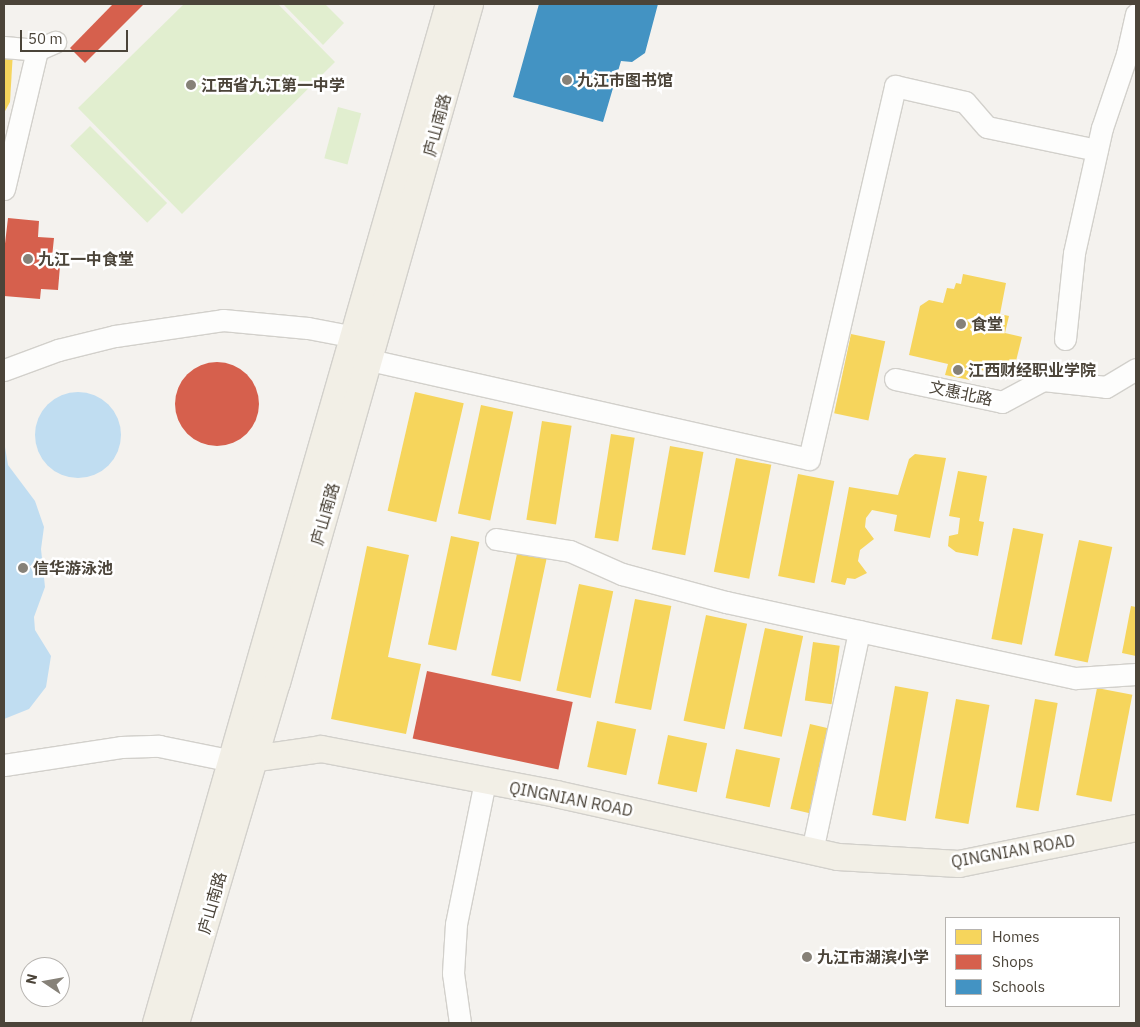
<!DOCTYPE html>
<meta charset="utf-8">
<style>
body{margin:0}
#map{position:relative;width:1140px;height:1027px;overflow:hidden;background:#f4f2ee;font-family:"IBM Plex Sans","Noto Sans SC",sans-serif}
div>[style]{position:absolute}
[style*='--x']{left:calc(var(--x)*1px);top:calc(var(--y)*1px);width:calc(var(--w)*1px);rotate:calc(var(--a)*1deg)}
.green>*{inset:0;background:#e1eecf;transform-origin:0 0}
.water>*{inset:0;background:#c0ddf1}
.round{border-radius:50%}
.homes>*{inset:0;background:#f6d55c;transform-origin:0 0}
.shops>*{inset:0;background:#d6604d;transform-origin:0 0}
.schools>*{inset:0;background:#4393c3}
.roads{filter:drop-shadow(1px 0 #d2d0cb) drop-shadow(-1px 0 #d2d0cb) drop-shadow(0 1px #d2d0cb) drop-shadow(0 -1px #d2d0cb)}
.minor>*{height:21px;margin:-10.5px;padding:0 10.5px;transform-origin:10.5px;border-radius:10.5px;background:#fdfdfc}
.major>*{height:26px;margin:-13px;padding:0 13px;transform-origin:13px;border-radius:13px;background:#f2efe6}
.dots>*{width:14px;height:14px;translate:-50% -50%;box-sizing:border-box;border:2px solid #fff;border-radius:50%}
span{translate:-50% -50%;white-space:nowrap;text-align:center;line-height:1.15;-webkit-text-stroke:5px #fff;paint-order:stroke}
.poi-label{font-size:16px;color:#4b4439;font-weight:700}
.left{translate:0 -50%;text-align:left}
.street-label{font-size:16px;color:#4b4439}
.frame{position:absolute;inset:0;border:5px solid #4b4439;pointer-events:none}
.legend{position:absolute;left:945px;top:917px;width:175px;height:90px;box-sizing:border-box;background:#fff;border:1px solid #b7b4b0;margin:0;padding:6px 9px;list-style:none;font-size:15px;color:#4b4439}
.legend li{display:flex;align-items:center;gap:10px;height:25px}
.legend b{width:25px;border:1px solid #b7b4b0}
.north{position:absolute;left:20px;top:957px;width:50px;height:50px;box-sizing:border-box;background:#fff;border:1px solid #b7b4b0;border-radius:50%;rotate:282deg;font-size:14px;font-weight:700;line-height:20px;text-align:center;color:#4b4439}
.north::after{content:'';display:block;margin:auto;width:18px;height:22px;background:#868178;clip-path:polygon(50% 0,100% 100%,50% 72%,0 100%)}
.scale{position:absolute;left:20px;top:30px;width:108px;height:22px;box-sizing:border-box;border:2px solid #4b4439;border-top:0;padding-left:6px;font-size:15px;line-height:18px;white-space:nowrap;color:#4b4439;-webkit-text-stroke:4px #fff;paint-order:stroke}
</style>
<div id="map">
<div class="green">
<div style="clip-path:polygon(184px 4px,278px 4px,335px 62px,182px 214px,78px 108px)"></div>
<div style="clip-path:polygon(283px 4px,325px 4px,344px 23px,323px 45px)"></div>
<div style="left:338px;top:107px;width:24px;height:53px;rotate:15deg"></div>
<div style="left:90px;top:126px;width:109px;height:28px;rotate:45deg"></div>
</div>
<div class="water">
<div class="round" style="left:35px;top:392px;width:86px;height:86px"></div>
<div style="clip-path:polygon(4px 441px,8px 465px,35px 501px,44px 527px,41px 549px,45px 587px,34px 617px,35px 630px,51px 656px,46px 687px,29px 709px,4px 719px)"></div>
</div>
<div class="homes">
<div style="clip-path:polygon(13px 51px,10px 102px,4px 113px,4px 52px)"></div>
<div style="clip-path:polygon(963px 274px,1006px 283px,1000px 314px,1009px 316px,1005px 333px,1022px 337px,1012px 377px,972px 368px,970px 380px,945px 375px,948px 364px,909px 355px,920px 306px,929px 300px,943px 303px,947px 288px,954px 289px,956px 283px,961px 284px)"></div>
<div style="left:851px;top:334px;width:35px;height:81px;rotate:12deg"></div>
<div style="left:415px;top:392px;width:50px;height:122px;rotate:13deg"></div>
<div style="left:481px;top:405px;width:33px;height:111px;rotate:12deg"></div>
<div style="left:542px;top:421px;width:30px;height:100px;rotate:9deg"></div>
<div style="left:611px;top:434px;width:24px;height:105px;rotate:9deg"></div>
<div style="left:670px;top:446px;width:34px;height:105px;rotate:10deg"></div>
<div style="clip-path:polygon(915px 454px,946px 458px,930px 538px,894px 531px,897px 515px,872px 510px,866px 518px,865px 527px,874px 539px,860px 550px,858px 561px,867px 573px,855px 579px,847px 578px,845px 585px,831px 582px,849px 487px,898px 495px,909px 459px)"></div>
<div style="left:736px;top:458px;width:36px;height:116px;rotate:11deg"></div>
<div style="clip-path:polygon(958px 471px,987px 476px,979px 521px,984px 522px,978px 556px,956px 552px,948px 546px,949px 536px,958px 534px,960px 518px,949px 516px)"></div>
<div style="left:798px;top:474px;width:37px;height:104px;rotate:11deg"></div>
<div style="left:1013px;top:528px;width:31px;height:113px;rotate:11deg"></div>
<div style="left:451px;top:536px;width:29px;height:111px;rotate:12deg"></div>
<div style="left:1079px;top:540px;width:34px;height:118px;rotate:12deg"></div>
<div style="clip-path:polygon(367px 546px,409px 555px,388px 657px,421px 664px,406px 734px,331px 719px)"></div>
<div style="left:518px;top:549px;width:30px;height:129px;rotate:12deg"></div>
<div style="left:579px;top:584px;width:35px;height:109px;rotate:12deg"></div>
<div style="left:635px;top:599px;width:37px;height:106px;rotate:11deg"></div>
<div style="clip-path:polygon(1131px 606px,1136px 607px,1136px 656px,1122px 653px)"></div>
<div style="left:706px;top:615px;width:42px;height:108px;rotate:12deg"></div>
<div style="left:765px;top:628px;width:39px;height:103px;rotate:12deg"></div>
<div style="left:813px;top:642px;width:27px;height:59px;rotate:8deg"></div>
<div style="left:895px;top:686px;width:34px;height:131px;rotate:10deg"></div>
<div style="left:1097px;top:688px;width:36px;height:109px;rotate:11deg"></div>
<div style="left:956px;top:699px;width:34px;height:121px;rotate:10deg"></div>
<div style="left:1035px;top:699px;width:23px;height:110px;rotate:10deg"></div>
<div style="left:597px;top:721px;width:40px;height:47px;rotate:12deg"></div>
<div style="left:810px;top:724px;width:23px;height:87px;rotate:13deg"></div>
<div style="left:668px;top:735px;width:40px;height:50px;rotate:12deg"></div>
<div style="left:736px;top:749px;width:45px;height:50px;rotate:12deg"></div>
</div>
<div class="shops">
<div style="clip-path:polygon(113px 4px,144px 4px,85px 63px,70px 48px)"></div>
<div style="clip-path:polygon(8px 218px,39px 221px,38px 237px,54px 238px,51px 267px,60px 266px,58px 290px,41px 289px,40px 299px,4px 296px,4px 252px)"></div>
<div class="round" style="left:175px;top:362px;width:84px;height:84px"></div>
<div style="left:427px;top:671px;width:149px;height:69px;rotate:12deg"></div>
</div>
<div class="schools">
<div style="clip-path:polygon(539px 4px,658px 4px,645px 53px,632px 62px,621px 61px,603px 122px,513px 97px)"></div>
</div>
<div class="roads">
<div class="minor">
<div style="--x:4;--y:47;--w:33;--a:5"></div>
<div style="--x:37;--y:50;--w:20;--a:-24"></div>
<div style="--x:4;--y:189;--w:143;--a:-76.6"></div>
<div style="--x:1065;--y:339;--w:86;--a:-84"></div>
<div style="--x:1074;--y:253;--w:128;--a:-77.4"></div>
<div style="--x:1102;--y:128;--w:78;--a:-71.3"></div>
<div style="--x:1127;--y:54;--w:41;--a:-77.3"></div>
<div style="--x:370;--y:360;--w:450;--a:12.7"></div>
<div style="--x:809;--y:459;--w:383;--a:-77"></div>
<div style="--x:895;--y:86;--w:72;--a:12.9"></div>
<div style="--x:965;--y:102;--w:33;--a:49"></div>
<div style="--x:987;--y:127;--w:112;--a:11.8"></div>
<div style="--x:4;--y:370;--w:58;--a:-20.3"></div>
<div style="--x:58;--y:350;--w:59;--a:-13.8"></div>
<div style="--x:115;--y:336;--w:109;--a:-8.4"></div>
<div style="--x:223;--y:320;--w:85;--a:5.4"></div>
<div style="--x:308;--y:328;--w:48;--a:10.8"></div>
<div style="--x:895;--y:379;--w:109;--a:12.1"></div>
<div style="--x:1002;--y:402;--w:47;--a:-28.2"></div>
<div style="--x:1043;--y:380;--w:63;--a:6.3"></div>
<div style="--x:1106;--y:387;--w:35;--a:-31"></div>
<div style="--x:496;--y:539;--w:75;--a:9.2"></div>
<div style="--x:570;--y:551;--w:57;--a:23.9"></div>
<div style="--x:622;--y:574;--w:108;--a:15.1"></div>
<div style="--x:726;--y:602;--w:358;--a:12.3"></div>
<div style="--x:1076;--y:678;--w:60;--a:-3.8"></div>
<div style="--x:4;--y:765;--w:118;--a:-8.7"></div>
<div style="--x:121;--y:747;--w:38;--a:-2"></div>
<div style="--x:159;--y:746;--w:76;--a:11.5"></div>
<div style="--x:812;--y:851;--w:225;--a:-77.9"></div>
<div style="--x:460;--y:1023;--w:50;--a:-98"></div>
<div style="--x:453;--y:973;--w:49;--a:-86.5"></div>
<div style="--x:456;--y:924;--w:145;--a:-78.5"></div>
</div>
<div class="major">
<div style="--x:238;--y:761;--w:84;--a:-8.2"></div>
<div style="--x:321;--y:749;--w:239;--a:10.8"></div>
<div style="--x:556;--y:794;--w:289;--a:12.6"></div>
<div style="--x:838;--y:857;--w:121;--a:3.3"></div>
<div style="--x:959;--y:864;--w:181;--a:-11.5"></div>
<div style="--x:156;--y:1023;--w:1060;--a:-73.96"></div>
<div style="--x:176;--y:1023;--w:355;--a:-73.5"></div>
<div style="--x:277;--y:683;--w:706;--a:-74.13"></div>
</div>
</div>
<div class="dots">
<div style="left:567px;top:80px;background:#868178"></div>
<div style="left:191px;top:85px;background:#868178"></div>
<div style="left:28px;top:259px;background:#868178"></div>
<div style="left:961px;top:324px;background:#868178"></div>
<div style="left:958px;top:370px;background:#868178"></div>
<div style="left:23px;top:568px;background:#868178"></div>
<div style="left:807px;top:957px;background:#868178"></div>
</div>
<div class="poi-label">
<span class="left" style="left:577px;top:80px">九江市图书馆</span>
<span class="left" style="left:201px;top:85px">江西省九江第一中学</span>
<span class="left" style="left:38px;top:259px">九江一中食堂</span>
<span class="left" style="left:971px;top:324px">食堂</span>
<span class="left" style="left:968px;top:370px">江西财经职业学院</span>
<span class="left" style="left:33px;top:568px">信华游泳池</span>
<span class="left" style="left:817px;top:957px">九江市湖滨小学</span>
</div>
<div class="street-label">
<span style="left:437px;top:125px;rotate:-75deg">庐山南路</span>
<span style="left:961px;top:393px;rotate:12deg">文惠北路</span>
<span style="left:325px;top:514px;rotate:-74deg">庐山南路</span>
<span style="left:571px;top:799px;rotate:11deg">QINGNIAN ROAD</span>
<span style="left:1013px;top:851px;rotate:-10deg">QINGNIAN ROAD</span>
<span style="left:212px;top:903px;rotate:-74deg">庐山南路</span>
</div>
<div class="frame"></div>
<ul class="legend">
<li><b style="height:14px;background:#f6d55c"></b>Homes</li>
<li><b style="height:14px;background:#d6604d"></b>Shops</li>
<li><b style="height:14px;background:#4393c3"></b>Schools</li>
</ul>
<div class="north">N</div>
<div class="scale">50 m</div>
</div>
